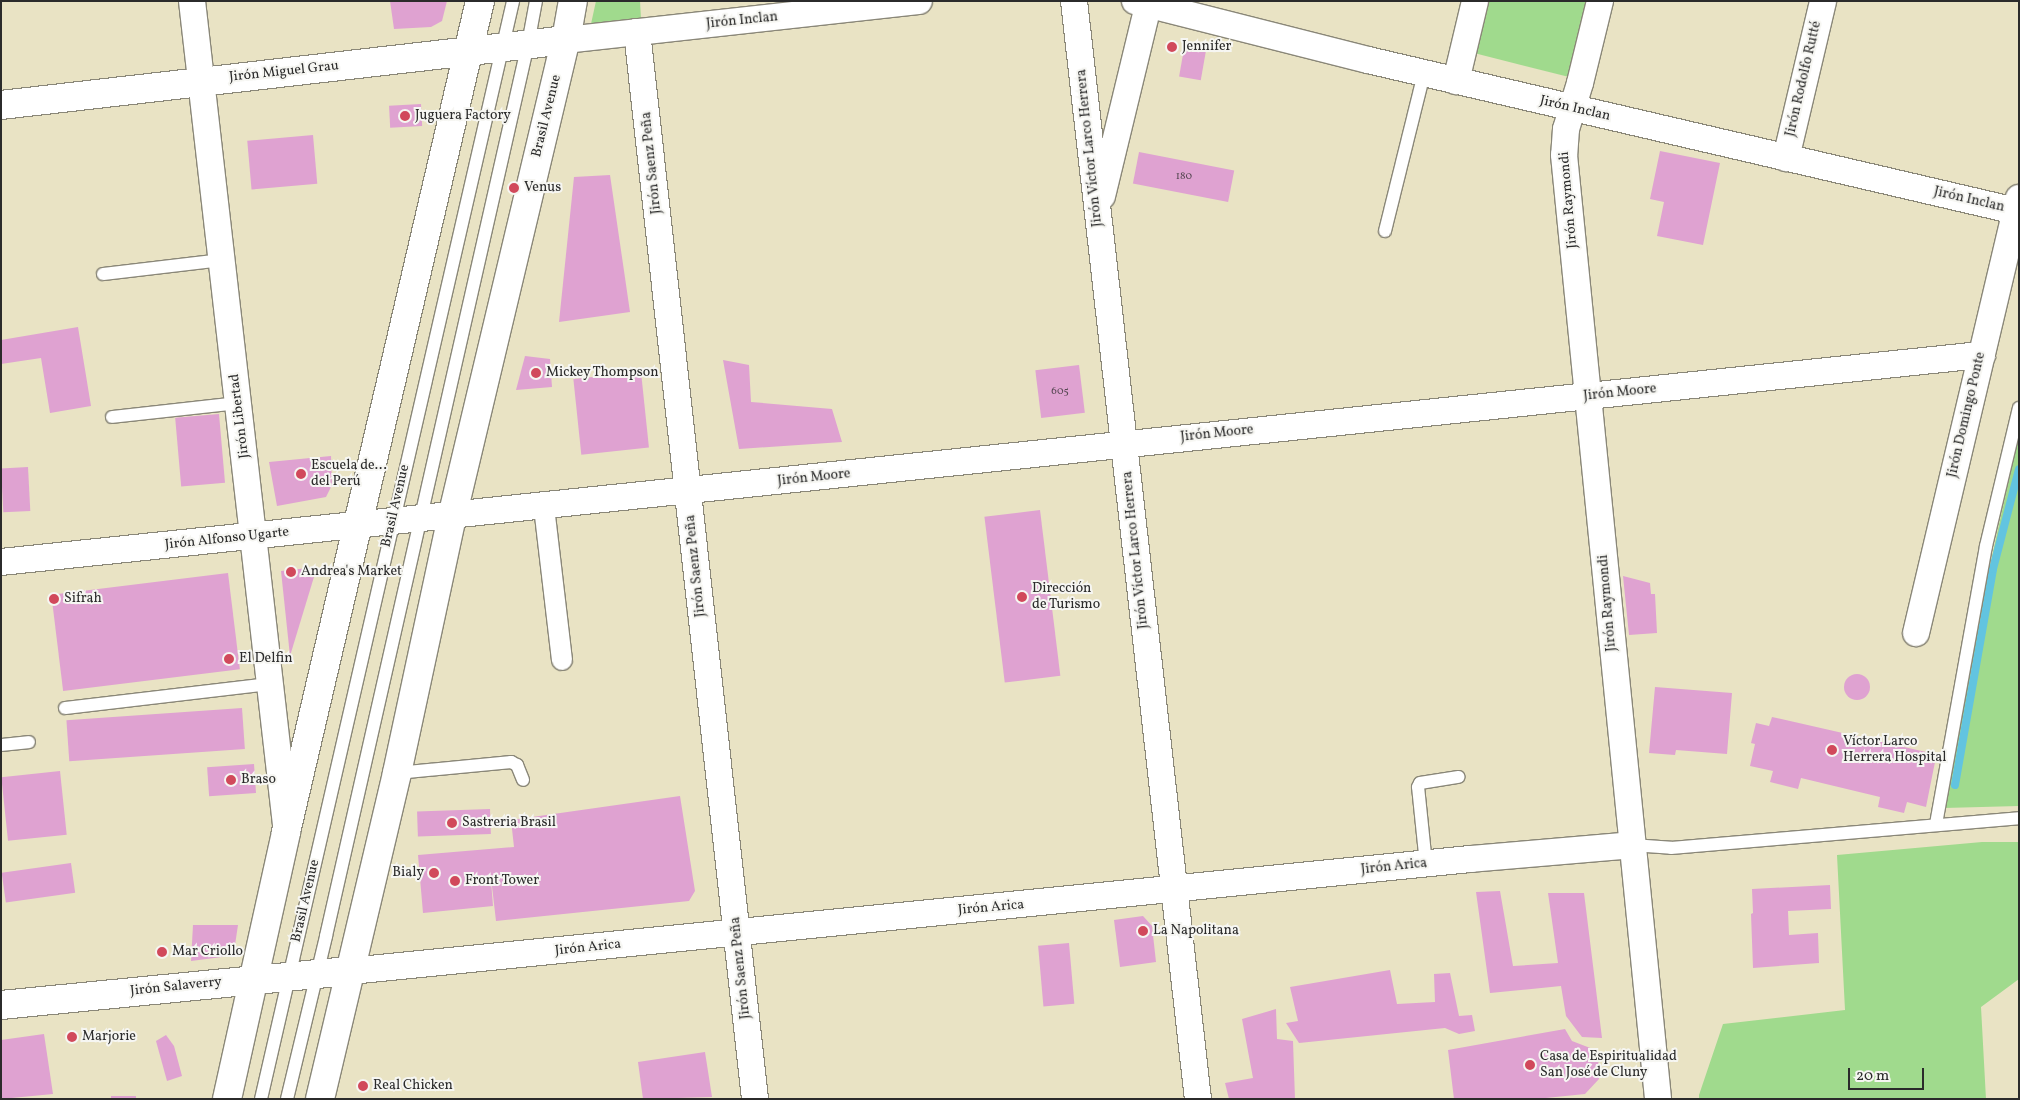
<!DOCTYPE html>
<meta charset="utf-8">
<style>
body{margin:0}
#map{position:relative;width:2020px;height:1100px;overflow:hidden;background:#e9e3c4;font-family:Vollkorn,serif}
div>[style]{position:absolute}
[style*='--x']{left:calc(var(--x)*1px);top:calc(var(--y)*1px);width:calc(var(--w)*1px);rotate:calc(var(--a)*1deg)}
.green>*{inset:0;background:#a0da8d}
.stream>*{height:8px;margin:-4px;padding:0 4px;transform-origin:4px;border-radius:4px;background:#62c4e0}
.building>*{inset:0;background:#dfa2d1;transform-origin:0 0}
.round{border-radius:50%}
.roads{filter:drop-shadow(1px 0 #8a8778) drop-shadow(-1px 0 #8a8778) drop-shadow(0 1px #8a8778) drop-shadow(0 -1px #8a8778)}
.service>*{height:12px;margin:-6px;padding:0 6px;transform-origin:6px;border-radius:6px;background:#fff}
.pedestrian>*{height:20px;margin:-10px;padding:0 10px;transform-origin:10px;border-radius:10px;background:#fff}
.minor>*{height:26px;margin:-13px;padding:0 13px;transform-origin:13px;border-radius:13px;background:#fff}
.tertiary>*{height:28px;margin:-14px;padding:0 14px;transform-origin:14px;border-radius:14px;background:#fff}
.secondary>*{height:28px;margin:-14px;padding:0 14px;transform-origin:14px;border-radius:14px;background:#fff}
.primary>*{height:28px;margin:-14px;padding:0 14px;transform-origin:14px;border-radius:14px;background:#fff}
.dots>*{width:14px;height:14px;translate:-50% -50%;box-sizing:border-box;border:2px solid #f6f6f2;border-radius:50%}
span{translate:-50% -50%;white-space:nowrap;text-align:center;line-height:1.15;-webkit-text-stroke:4px #f6f6f2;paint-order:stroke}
.number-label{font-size:11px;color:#584954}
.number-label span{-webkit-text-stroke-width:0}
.street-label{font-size:14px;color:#2b2b2b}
.poi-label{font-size:14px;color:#2b2b2b}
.left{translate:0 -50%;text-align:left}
.right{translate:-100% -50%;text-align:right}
.frame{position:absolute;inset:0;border:2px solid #2b2b2b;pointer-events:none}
.scale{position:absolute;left:1848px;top:1068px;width:76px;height:22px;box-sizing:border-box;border:2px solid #2b2b2b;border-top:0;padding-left:6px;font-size:15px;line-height:18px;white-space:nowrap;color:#2b2b2b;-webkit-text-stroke:4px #f6f6f2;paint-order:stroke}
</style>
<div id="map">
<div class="green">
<div style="clip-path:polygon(596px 1px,640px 1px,641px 19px,591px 24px)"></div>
<div style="clip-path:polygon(1487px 1px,1588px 1px,1569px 77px,1474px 53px)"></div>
<div style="clip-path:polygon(2019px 435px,2019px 806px,1944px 808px,1984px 592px)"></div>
<div style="clip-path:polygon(1982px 842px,2019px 842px,2019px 979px,1981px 1007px,1986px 1099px,1699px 1099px,1699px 1095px,1723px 1024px,1845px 1010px,1837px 855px)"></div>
</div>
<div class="stream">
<div style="--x:1955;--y:785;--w:219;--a:-80"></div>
<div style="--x:1993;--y:569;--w:103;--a:-75.4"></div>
</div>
<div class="building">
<div style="clip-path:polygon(390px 1px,447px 1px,442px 21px,431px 27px,394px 29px)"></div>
<div style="left:1185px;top:43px;width:22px;height:34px;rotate:10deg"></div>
<div style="left:421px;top:104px;width:22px;height:32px;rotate:87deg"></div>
<div style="left:313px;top:135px;width:49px;height:66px;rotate:85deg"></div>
<div style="clip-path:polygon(1660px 151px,1720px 163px,1703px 245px,1657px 236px,1664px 202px,1650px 199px)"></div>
<div style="left:1139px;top:152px;width:97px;height:32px;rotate:11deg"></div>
<div style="clip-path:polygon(610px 175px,630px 312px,559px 322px,574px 177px)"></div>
<div style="clip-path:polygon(78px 327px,91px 406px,50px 413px,41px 358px,1px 364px,1px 340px)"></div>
<div style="clip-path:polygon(525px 356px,550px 359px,552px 387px,516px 390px)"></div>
<div style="clip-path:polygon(723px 360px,749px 365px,751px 402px,832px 409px,842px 442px,739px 449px)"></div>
<div style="left:1079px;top:365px;width:48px;height:44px;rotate:83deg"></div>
<div style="left:641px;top:372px;width:76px;height:68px;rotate:84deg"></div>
<div style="left:219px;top:414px;width:69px;height:44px;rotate:85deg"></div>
<div style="clip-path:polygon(331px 456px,332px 485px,326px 497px,277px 506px,269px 462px)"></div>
<div style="left:28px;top:467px;width:44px;height:27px;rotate:87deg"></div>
<div style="left:1040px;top:510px;width:167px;height:56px;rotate:83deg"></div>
<div style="clip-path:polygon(317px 567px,290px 656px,281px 571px)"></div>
<div style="left:228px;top:573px;width:97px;height:178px;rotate:83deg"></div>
<div style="clip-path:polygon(1623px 576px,1650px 583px,1651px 594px,1655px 594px,1657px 633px,1629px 635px)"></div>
<div class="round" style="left:1844px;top:674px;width:26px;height:26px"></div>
<div style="clip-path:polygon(1655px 687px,1732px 693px,1727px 754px,1676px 750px,1675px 755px,1649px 753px)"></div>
<div style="left:242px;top:708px;width:41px;height:176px;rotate:86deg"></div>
<div style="clip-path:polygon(1772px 717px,1926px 752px,1925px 760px,1935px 762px,1926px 807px,1907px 802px,1904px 813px,1878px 807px,1880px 797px,1801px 778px,1798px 789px,1770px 782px,1773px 771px,1750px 766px,1755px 744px,1751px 743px,1756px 723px,1769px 726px)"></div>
<div style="left:254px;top:764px;width:29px;height:47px;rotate:86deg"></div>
<div style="left:60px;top:771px;width:64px;height:59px;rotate:84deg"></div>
<div style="clip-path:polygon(680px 796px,695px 891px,689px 901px,496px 921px,490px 869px,493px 906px,423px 913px,418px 855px,514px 847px,511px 820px)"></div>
<div style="left:490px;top:809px;width:25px;height:73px;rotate:88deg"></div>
<div style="left:71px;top:863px;width:30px;height:70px;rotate:82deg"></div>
<div style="clip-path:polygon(1830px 885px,1831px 909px,1788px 911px,1789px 935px,1818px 933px,1819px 963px,1753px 968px,1751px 914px,1753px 913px,1752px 889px)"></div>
<div style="clip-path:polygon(1500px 891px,1513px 966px,1558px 963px,1548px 893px,1584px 893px,1602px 1038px,1582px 1037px,1566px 1016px,1561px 986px,1490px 993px,1476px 892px)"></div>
<div style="clip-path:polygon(1143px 916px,1152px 926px,1156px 962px,1120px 967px,1114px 920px)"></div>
<div style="clip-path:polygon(193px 925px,238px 925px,235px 945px,222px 957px,191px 961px)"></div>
<div style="left:1069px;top:943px;width:61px;height:31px;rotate:85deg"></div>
<div style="clip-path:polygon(1390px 970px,1397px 1004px,1435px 1002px,1434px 974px,1450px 973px,1459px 1016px,1472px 1015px,1475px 1031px,1459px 1034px,1445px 1028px,1299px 1043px,1286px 1023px,1298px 1021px,1290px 987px)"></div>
<div style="clip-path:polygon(1276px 1009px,1277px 1039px,1293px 1041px,1295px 1099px,1229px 1099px,1225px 1083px,1253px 1078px,1242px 1019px)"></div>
<div style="clip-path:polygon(1565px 1029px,1572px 1041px,1598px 1051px,1599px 1079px,1585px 1094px,1536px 1099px,1454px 1099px,1448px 1050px)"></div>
<div style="clip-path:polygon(44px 1034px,53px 1094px,1px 1099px,1px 1040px)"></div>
<div style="clip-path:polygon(166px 1035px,174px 1046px,182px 1076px,167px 1081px,156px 1041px)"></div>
<div style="clip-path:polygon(705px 1052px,712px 1097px,643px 1099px,638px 1062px)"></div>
<div style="left:111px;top:1096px;width:25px;height:3px"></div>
</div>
<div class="roads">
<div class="service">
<div style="--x:1385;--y:231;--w:163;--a:-76.1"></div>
<div style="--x:103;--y:274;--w:120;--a:-6.7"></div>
<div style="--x:112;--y:417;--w:128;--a:-6.3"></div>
<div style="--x:65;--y:708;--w:206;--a:-6.7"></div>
<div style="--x:1;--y:745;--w:28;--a:-6"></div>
<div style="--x:397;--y:773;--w:115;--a:-5.5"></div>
<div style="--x:511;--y:762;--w:7;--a:27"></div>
<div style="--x:517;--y:765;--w:16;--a:68"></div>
<div style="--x:1936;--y:824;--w:282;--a:-79.8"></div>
<div style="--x:1986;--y:546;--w:142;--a:-76.6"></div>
<div style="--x:1632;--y:845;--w:39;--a:4"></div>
<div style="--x:1671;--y:848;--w:349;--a:-4.9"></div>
<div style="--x:1426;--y:864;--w:77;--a:-95.9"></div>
<div style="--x:1418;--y:787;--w:4;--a:-63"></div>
<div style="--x:1420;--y:783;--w:39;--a:-9"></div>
<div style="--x:261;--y:1099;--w:1127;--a:-77.07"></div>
<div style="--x:287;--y:1099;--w:168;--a:-76.5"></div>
<div style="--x:326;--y:936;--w:915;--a:-77.24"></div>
<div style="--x:528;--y:44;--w:44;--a:-79.5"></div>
</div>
<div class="pedestrian">
<div style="--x:544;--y:507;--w:154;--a:83.3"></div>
</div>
<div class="minor">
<div style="--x:192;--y:1;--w:829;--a:83.49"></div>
<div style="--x:1074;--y:1;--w:1105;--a:83.56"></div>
<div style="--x:1135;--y:1;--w:240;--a:14.2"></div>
<div style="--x:1368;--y:60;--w:665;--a:13.12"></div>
<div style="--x:1600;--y:1;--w:84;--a:103.7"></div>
<div style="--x:1580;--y:83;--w:48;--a:106.9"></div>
<div style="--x:1566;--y:129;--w:26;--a:94"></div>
<div style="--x:1564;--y:155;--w:949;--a:84.31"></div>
<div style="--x:637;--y:32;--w:1074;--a:83.69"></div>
<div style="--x:566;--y:40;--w:355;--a:-6.3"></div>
<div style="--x:1456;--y:81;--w:82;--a:-76.6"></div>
<div style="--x:1786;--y:158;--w:161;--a:-76.7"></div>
<div style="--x:1102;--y:196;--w:201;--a:-76.4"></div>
<div style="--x:1;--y:562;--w:1992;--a:-5.97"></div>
<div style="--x:1916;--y:633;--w:447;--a:-76.7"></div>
<div style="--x:350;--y:971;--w:1126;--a:-5.71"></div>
<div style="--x:1470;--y:859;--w:163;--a:-4.9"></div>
</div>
<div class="tertiary">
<div style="--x:1;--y:105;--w:569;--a:-6.56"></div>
</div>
<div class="secondary">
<div style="--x:1;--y:1005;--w:351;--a:-5.6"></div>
</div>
<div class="primary">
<div style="--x:227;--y:1099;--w:273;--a:-77.5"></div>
<div style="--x:286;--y:832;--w:853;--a:-76.86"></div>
<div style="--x:320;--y:1099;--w:335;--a:-76.7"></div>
<div style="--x:397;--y:773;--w:262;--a:-77.9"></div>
<div style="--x:452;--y:517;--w:490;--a:-76.6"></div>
<div style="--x:566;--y:40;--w:40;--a:-80"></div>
</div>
</div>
<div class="dots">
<div style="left:1172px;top:47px;background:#d1495b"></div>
<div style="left:405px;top:116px;background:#d1495b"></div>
<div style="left:514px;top:188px;background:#d1495b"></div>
<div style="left:536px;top:373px;background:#d1495b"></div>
<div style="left:301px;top:474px;background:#d1495b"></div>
<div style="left:291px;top:572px;background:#d1495b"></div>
<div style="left:1022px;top:597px;background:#d1495b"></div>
<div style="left:54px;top:599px;background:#d1495b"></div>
<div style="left:229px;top:659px;background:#d1495b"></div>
<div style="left:1832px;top:750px;background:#d1495b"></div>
<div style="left:231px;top:780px;background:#d1495b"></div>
<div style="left:452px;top:823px;background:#d1495b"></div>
<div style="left:434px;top:873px;background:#d1495b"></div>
<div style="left:455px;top:881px;background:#d1495b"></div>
<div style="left:1143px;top:931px;background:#d1495b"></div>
<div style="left:162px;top:952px;background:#d1495b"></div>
<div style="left:72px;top:1037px;background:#d1495b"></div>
<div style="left:1530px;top:1065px;background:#d1495b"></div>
<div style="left:363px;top:1086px;background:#d1495b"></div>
</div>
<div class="number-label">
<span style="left:1184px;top:177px">180</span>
<span style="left:1060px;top:392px">605</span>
</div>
<div class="street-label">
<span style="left:742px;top:21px;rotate:-6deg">Jirón Inclan</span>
<span style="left:284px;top:72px;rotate:-6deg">Jirón Miguel Grau</span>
<span style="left:1804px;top:79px;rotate:-77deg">Jirón Rodolfo Rutté</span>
<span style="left:1575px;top:109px;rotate:13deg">Jirón Inclan</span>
<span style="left:547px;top:116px;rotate:-76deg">Brasil Avenue</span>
<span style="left:1090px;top:148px;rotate:-96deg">Jirón Víctor Larco Herrera</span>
<span style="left:652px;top:163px;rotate:-96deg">Jirón Saenz Peña</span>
<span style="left:1569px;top:200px;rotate:-95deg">Jirón Raymondi</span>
<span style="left:1969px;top:200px;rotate:13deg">Jirón Inclan</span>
<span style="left:1620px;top:393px;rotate:-6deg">Jirón Moore</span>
<span style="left:1967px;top:415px;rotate:-77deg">Jirón Domingo Ponte</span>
<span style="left:240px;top:416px;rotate:-97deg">Jirón Libertad</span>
<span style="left:1217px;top:434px;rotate:-6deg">Jirón Moore</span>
<span style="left:814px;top:478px;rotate:-6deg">Jirón Moore</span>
<span style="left:396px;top:506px;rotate:-77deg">Brasil Avenue</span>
<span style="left:227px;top:539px;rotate:-6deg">Jirón Alfonso Ugarte</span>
<span style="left:1136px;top:550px;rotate:-96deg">Jirón Víctor Larco Herrera</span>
<span style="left:696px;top:566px;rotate:-96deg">Jirón Saenz Peña</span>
<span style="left:1608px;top:603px;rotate:-95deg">Jirón Raymondi</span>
<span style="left:1394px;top:867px;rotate:-6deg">Jirón Arica</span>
<span style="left:306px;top:901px;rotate:-77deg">Brasil Avenue</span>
<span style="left:991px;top:908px;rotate:-5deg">Jirón Arica</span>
<span style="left:588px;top:948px;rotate:-6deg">Jirón Arica</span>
<span style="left:741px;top:968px;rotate:-96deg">Jirón Saenz Peña</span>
<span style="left:176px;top:987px;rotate:-6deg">Jirón Salaverry</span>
</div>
<div class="poi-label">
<span class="left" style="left:1182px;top:47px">Jennifer</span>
<span class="left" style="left:415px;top:116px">Juguera Factory</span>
<span class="left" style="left:524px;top:188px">Venus</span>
<span class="left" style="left:546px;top:373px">Mickey Thompson</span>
<span class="left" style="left:311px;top:474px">Escuela de...<br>del Perú</span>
<span class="left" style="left:301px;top:572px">Andrea's Market</span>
<span class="left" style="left:1032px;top:597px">Dirección<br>de Turismo</span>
<span class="left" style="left:64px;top:599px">Sifrah</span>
<span class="left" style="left:239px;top:659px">El Delfin</span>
<span class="left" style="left:1843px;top:750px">Víctor Larco<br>Herrera Hospital</span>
<span class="left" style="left:241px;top:780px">Braso</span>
<span class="left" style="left:462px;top:823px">Sastreria Brasil</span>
<span class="right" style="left:424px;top:873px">Bialy</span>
<span class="left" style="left:465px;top:881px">Front Tower</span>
<span class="left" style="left:1153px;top:931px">La Napolitana</span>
<span class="left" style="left:172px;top:952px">Mar Criollo</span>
<span class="left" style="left:82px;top:1037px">Marjorie</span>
<span class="left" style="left:1540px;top:1065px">Casa de Espiritualidad<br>San José de Cluny</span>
<span class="left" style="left:373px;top:1086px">Real Chicken</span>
</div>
<div class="frame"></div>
<div class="scale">20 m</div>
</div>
